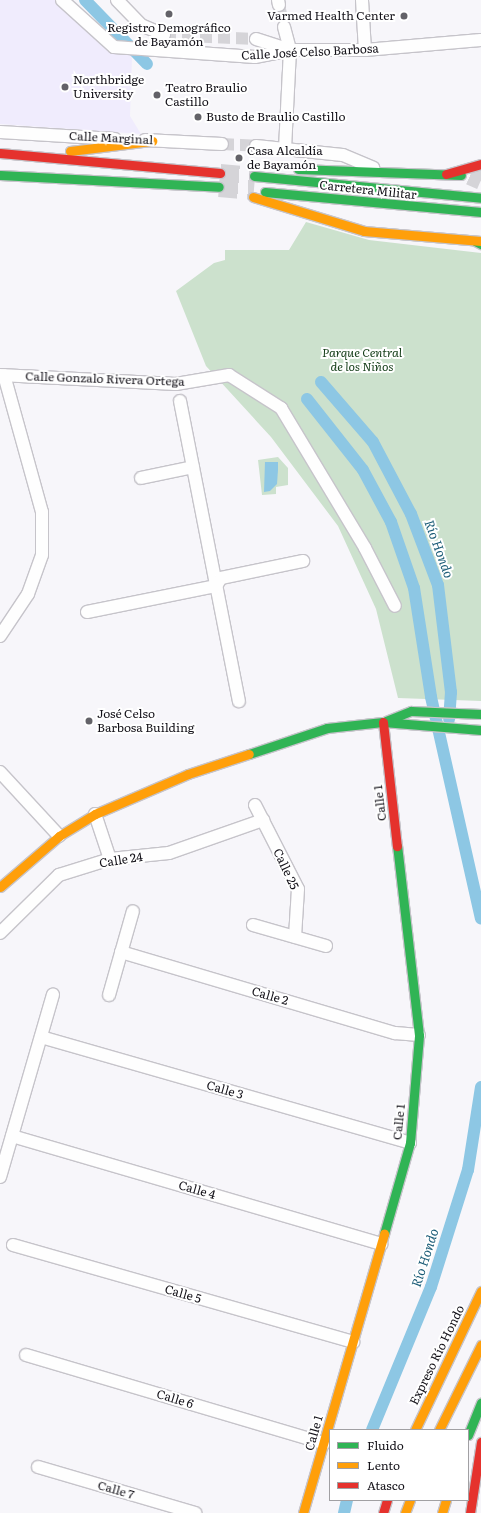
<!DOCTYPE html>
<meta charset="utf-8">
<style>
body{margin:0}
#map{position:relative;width:481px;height:1513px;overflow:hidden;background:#f7f6fa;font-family:Literata,serif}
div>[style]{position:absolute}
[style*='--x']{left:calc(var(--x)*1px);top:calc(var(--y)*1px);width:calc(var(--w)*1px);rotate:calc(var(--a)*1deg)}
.built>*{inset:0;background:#f0ecfd}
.green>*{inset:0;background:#cce1cd}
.water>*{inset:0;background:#8dc7e4}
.canal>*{height:12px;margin:-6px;padding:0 6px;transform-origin:6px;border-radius:6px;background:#8dc7e4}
.street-tunnel>*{height:12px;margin-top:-6px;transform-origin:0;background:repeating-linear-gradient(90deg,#d5d4d8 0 12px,transparent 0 18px)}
.primary-tunnel>*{height:19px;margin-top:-9.5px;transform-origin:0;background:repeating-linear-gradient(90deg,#d5d4d8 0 19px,transparent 0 29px)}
.roads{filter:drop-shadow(1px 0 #c6c4ca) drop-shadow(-1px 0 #c6c4ca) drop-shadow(0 1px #c6c4ca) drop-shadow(0 -1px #c6c4ca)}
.street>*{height:12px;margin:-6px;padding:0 6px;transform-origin:6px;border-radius:6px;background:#fefefe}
.fast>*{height:9px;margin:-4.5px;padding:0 4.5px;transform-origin:4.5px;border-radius:4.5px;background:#30b455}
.slow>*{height:9px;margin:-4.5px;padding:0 4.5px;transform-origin:4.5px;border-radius:4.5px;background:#ff9f0a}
.jam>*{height:9px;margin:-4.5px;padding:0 4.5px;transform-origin:4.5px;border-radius:4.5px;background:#e5322d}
.dots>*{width:11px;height:11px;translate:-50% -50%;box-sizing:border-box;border:2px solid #fff;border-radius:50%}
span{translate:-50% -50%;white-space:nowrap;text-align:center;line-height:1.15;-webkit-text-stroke:4px #fff;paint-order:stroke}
.poi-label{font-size:12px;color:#141219}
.right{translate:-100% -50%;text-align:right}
.left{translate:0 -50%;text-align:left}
.street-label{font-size:12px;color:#141219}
.park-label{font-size:12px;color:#143d18;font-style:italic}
.water-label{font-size:13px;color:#1b5c77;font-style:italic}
.legend{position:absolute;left:329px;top:1429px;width:140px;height:72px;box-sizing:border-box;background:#fff;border:1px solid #a1a0a3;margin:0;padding:5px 7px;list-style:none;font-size:12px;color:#141219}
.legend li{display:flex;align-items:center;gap:8px;height:20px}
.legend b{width:20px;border:1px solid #a1a0a3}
</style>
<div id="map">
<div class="built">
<div style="clip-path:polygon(0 0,59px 0,129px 53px,132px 58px,130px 116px,141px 134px,0 124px)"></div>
</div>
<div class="green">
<div style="clip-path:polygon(306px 222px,369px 240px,481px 253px,481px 701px,398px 698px,376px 609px,338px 526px,271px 437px,206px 366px,176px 291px,214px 263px,225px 260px,225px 250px,289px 250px)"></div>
<div style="clip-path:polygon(278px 457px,288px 468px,288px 485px,276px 487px,276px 494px,262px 495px,258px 460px)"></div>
</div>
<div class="water">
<div style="clip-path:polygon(265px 462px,278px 462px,278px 470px,277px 484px,270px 491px,264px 492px)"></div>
</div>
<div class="canal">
<div style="--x:85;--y:0;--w:89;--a:45.9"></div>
<div style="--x:321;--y:382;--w:79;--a:49.1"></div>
<div style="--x:373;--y:442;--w:81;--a:62.2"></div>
<div style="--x:411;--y:514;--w:76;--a:69.2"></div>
<div style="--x:438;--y:585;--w:108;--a:83.1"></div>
<div style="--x:451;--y:692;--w:27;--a:94"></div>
<div style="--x:307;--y:399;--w:90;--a:51.7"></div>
<div style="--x:363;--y:470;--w:59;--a:61.7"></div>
<div style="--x:391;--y:522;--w:70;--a:70.8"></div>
<div style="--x:414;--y:588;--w:110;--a:81.1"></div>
<div style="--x:431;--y:697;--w:227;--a:77.3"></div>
<div style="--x:372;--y:1430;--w:155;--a:-67.6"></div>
<div style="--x:431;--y:1287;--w:123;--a:-72.5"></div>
<div style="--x:468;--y:1170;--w:84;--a:-81.1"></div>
<div style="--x:344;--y:1513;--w:13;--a:-77"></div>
</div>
<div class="street-tunnel">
<div style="--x:279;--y:5;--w:23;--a:77"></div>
<div style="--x:164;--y:35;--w:92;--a:2.5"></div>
<div style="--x:222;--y:144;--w:34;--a:3"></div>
</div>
<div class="primary-tunnel">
<div style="--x:220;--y:173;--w:34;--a:5"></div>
<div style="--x:470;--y:175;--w:12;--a:24"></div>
<div style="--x:219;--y:187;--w:35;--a:5"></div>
</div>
<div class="roads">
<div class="street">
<div style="--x:62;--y:0;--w:70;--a:42.1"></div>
<div style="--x:114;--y:47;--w:141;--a:4.1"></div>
<div style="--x:255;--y:57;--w:36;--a:-11"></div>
<div style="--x:290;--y:50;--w:75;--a:0"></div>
<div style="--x:365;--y:50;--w:116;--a:-4.9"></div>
<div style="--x:117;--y:0;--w:35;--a:46"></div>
<div style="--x:141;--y:25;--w:25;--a:23"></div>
<div style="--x:278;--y:0;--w:5;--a:79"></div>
<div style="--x:362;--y:0;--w:50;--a:86.6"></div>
<div style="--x:284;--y:27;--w:24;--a:75"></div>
<div style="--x:290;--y:50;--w:98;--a:92.9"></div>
<div style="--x:256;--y:39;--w:35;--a:18"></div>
<div style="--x:0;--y:132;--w:115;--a:3.5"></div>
<div style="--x:145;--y:140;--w:77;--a:3"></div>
<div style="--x:256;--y:146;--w:87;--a:5.9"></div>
<div style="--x:343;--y:155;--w:33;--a:23"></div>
<div style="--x:0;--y:375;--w:176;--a:2.9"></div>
<div style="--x:176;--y:384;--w:54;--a:-9.6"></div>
<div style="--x:229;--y:375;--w:62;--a:32.4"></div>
<div style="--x:281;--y:408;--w:163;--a:59"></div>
<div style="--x:365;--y:548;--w:65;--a:62.7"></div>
<div style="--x:180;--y:401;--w:306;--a:78.9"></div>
<div style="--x:141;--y:478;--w:53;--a:-11.9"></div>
<div style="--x:87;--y:612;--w:132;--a:-11.4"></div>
<div style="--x:216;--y:586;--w:9;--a:-58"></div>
<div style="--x:221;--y:578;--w:84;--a:-11.7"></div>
<div style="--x:0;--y:636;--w:50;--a:-56.3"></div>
<div style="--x:28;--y:594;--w:41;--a:-70.3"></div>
<div style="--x:42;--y:555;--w:43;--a:-90"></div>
<div style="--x:42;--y:512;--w:142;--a:-105.5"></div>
<div style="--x:0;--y:772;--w:87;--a:47.3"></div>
<div style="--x:255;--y:805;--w:94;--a:62.9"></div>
<div style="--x:298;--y:889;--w:48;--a:93.6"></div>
<div style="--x:95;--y:814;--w:47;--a:71.6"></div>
<div style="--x:253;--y:925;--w:76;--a:16"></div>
<div style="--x:0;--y:933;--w:83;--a:-44.5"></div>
<div style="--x:59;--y:875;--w:53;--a:-17.4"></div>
<div style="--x:110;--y:859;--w:59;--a:-5.8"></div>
<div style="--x:169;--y:853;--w:100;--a:-19.3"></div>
<div style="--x:121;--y:952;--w:286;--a:16.5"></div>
<div style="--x:395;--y:1033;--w:24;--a:5"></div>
<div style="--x:109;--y:995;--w:87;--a:-74.1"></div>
<div style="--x:41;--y:1037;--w:384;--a:16"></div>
<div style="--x:12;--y:1136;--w:385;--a:16.3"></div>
<div style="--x:0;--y:1177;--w:190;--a:-73.8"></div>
<div style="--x:13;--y:1245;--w:354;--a:15.9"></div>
<div style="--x:26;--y:1355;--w:311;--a:16.5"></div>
<div style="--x:38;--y:1467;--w:164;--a:16.3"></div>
</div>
<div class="fast">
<div style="--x:298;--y:169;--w:163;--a:2.1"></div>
<div style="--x:0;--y:175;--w:219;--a:3.1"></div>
<div style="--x:254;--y:176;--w:228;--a:5.5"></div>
<div style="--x:265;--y:192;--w:217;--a:5.3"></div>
<div style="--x:475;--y:241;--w:7;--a:27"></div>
<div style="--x:386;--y:721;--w:27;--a:-22"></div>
<div style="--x:411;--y:711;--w:70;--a:2.5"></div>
<div style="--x:249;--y:754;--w:82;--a:-18.4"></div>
<div style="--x:327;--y:728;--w:56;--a:-6.1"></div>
<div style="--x:383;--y:722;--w:98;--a:4.7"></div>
<div style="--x:384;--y:1234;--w:95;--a:-74.1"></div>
<div style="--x:410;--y:1143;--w:108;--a:-85.2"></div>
<div style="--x:419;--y:1035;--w:190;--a:-96.6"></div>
<div style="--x:468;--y:1435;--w:35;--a:-68"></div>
</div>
<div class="slow">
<div style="--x:70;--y:151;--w:83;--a:-7"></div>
<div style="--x:253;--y:197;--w:116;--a:17"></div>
<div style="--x:364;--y:231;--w:117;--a:4.9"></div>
<div style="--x:0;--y:887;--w:78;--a:-40.8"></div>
<div style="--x:59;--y:836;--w:42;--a:-31.4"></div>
<div style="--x:95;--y:814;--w:101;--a:-23.3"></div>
<div style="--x:188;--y:774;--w:64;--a:-18.2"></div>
<div style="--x:415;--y:1430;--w:154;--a:-64.6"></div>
<div style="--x:439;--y:1430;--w:95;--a:-63.7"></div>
<div style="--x:303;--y:1513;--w:291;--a:-73.8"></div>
<div style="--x:405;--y:1513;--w:14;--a:-69"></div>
<div style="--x:442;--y:1513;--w:14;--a:-73"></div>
</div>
<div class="jam">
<div style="--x:0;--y:153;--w:221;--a:5.2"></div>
<div style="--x:446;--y:174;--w:36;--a:-16"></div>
<div style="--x:383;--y:722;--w:125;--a:83.6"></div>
<div style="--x:383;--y:1513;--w:14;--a:-73"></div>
<div style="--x:470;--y:1513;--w:72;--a:-81.2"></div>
</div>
</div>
<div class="dots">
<div style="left:169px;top:14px;background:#636268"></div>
<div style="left:404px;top:16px;background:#636268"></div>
<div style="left:65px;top:87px;background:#636268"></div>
<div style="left:157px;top:95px;background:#636268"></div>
<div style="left:198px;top:117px;background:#636268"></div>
<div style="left:239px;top:158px;background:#636268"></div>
<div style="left:89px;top:721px;background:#636268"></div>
</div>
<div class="poi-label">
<span class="right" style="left:395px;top:16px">Varmed Health Center</span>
<span style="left:169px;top:35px">Registro Demográfico<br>de Bayamón</span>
<span class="left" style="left:73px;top:87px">Northbridge<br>University</span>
<span class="left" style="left:165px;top:95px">Teatro Braulio<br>Castillo</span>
<span class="left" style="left:206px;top:117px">Busto de Braulio Castillo</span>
<span class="left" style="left:247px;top:158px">Casa Alcaldía<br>de Bayamón</span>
<span class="left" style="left:97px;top:721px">José Celso<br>Barbosa Building</span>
</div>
<div class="street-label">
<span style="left:310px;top:52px;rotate:-3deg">Calle José Celso Barbosa</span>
<span style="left:111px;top:138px;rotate:3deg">Calle Marginal</span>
<span style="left:368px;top:190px;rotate:6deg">Carretera Militar</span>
<span style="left:105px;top:379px;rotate:2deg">Calle Gonzalo Rivera Ortega</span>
<span style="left:380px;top:803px;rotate:-97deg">Calle 1</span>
<span style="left:121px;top:860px;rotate:-9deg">Calle 24</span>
<span style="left:286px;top:869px;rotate:65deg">Calle 25</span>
<span style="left:270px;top:996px;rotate:16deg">Calle 2</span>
<span style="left:225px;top:1090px;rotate:16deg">Calle 3</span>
<span style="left:399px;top:1122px;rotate:-84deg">Calle 1</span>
<span style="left:197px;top:1190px;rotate:16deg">Calle 4</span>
<span style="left:183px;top:1294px;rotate:16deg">Calle 5</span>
<span style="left:437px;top:1355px;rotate:-64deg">Expreso Río Hondo</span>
<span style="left:175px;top:1399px;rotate:17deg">Calle 6</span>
<span style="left:314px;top:1433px;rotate:-74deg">Calle 1</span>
<span style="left:116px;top:1490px;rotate:16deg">Calle 7</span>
</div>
<div class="park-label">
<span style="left:362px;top:360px">Parque Central<br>de los Niños</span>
</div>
<div class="water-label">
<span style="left:439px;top:549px;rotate:70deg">Río Hondo</span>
<span style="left:425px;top:1258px;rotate:-72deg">Río Hondo</span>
</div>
<ul class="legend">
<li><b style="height:5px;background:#30b455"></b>Fluido</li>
<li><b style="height:5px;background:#ff9f0a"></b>Lento</li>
<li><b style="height:5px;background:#e5322d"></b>Atasco</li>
</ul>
</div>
